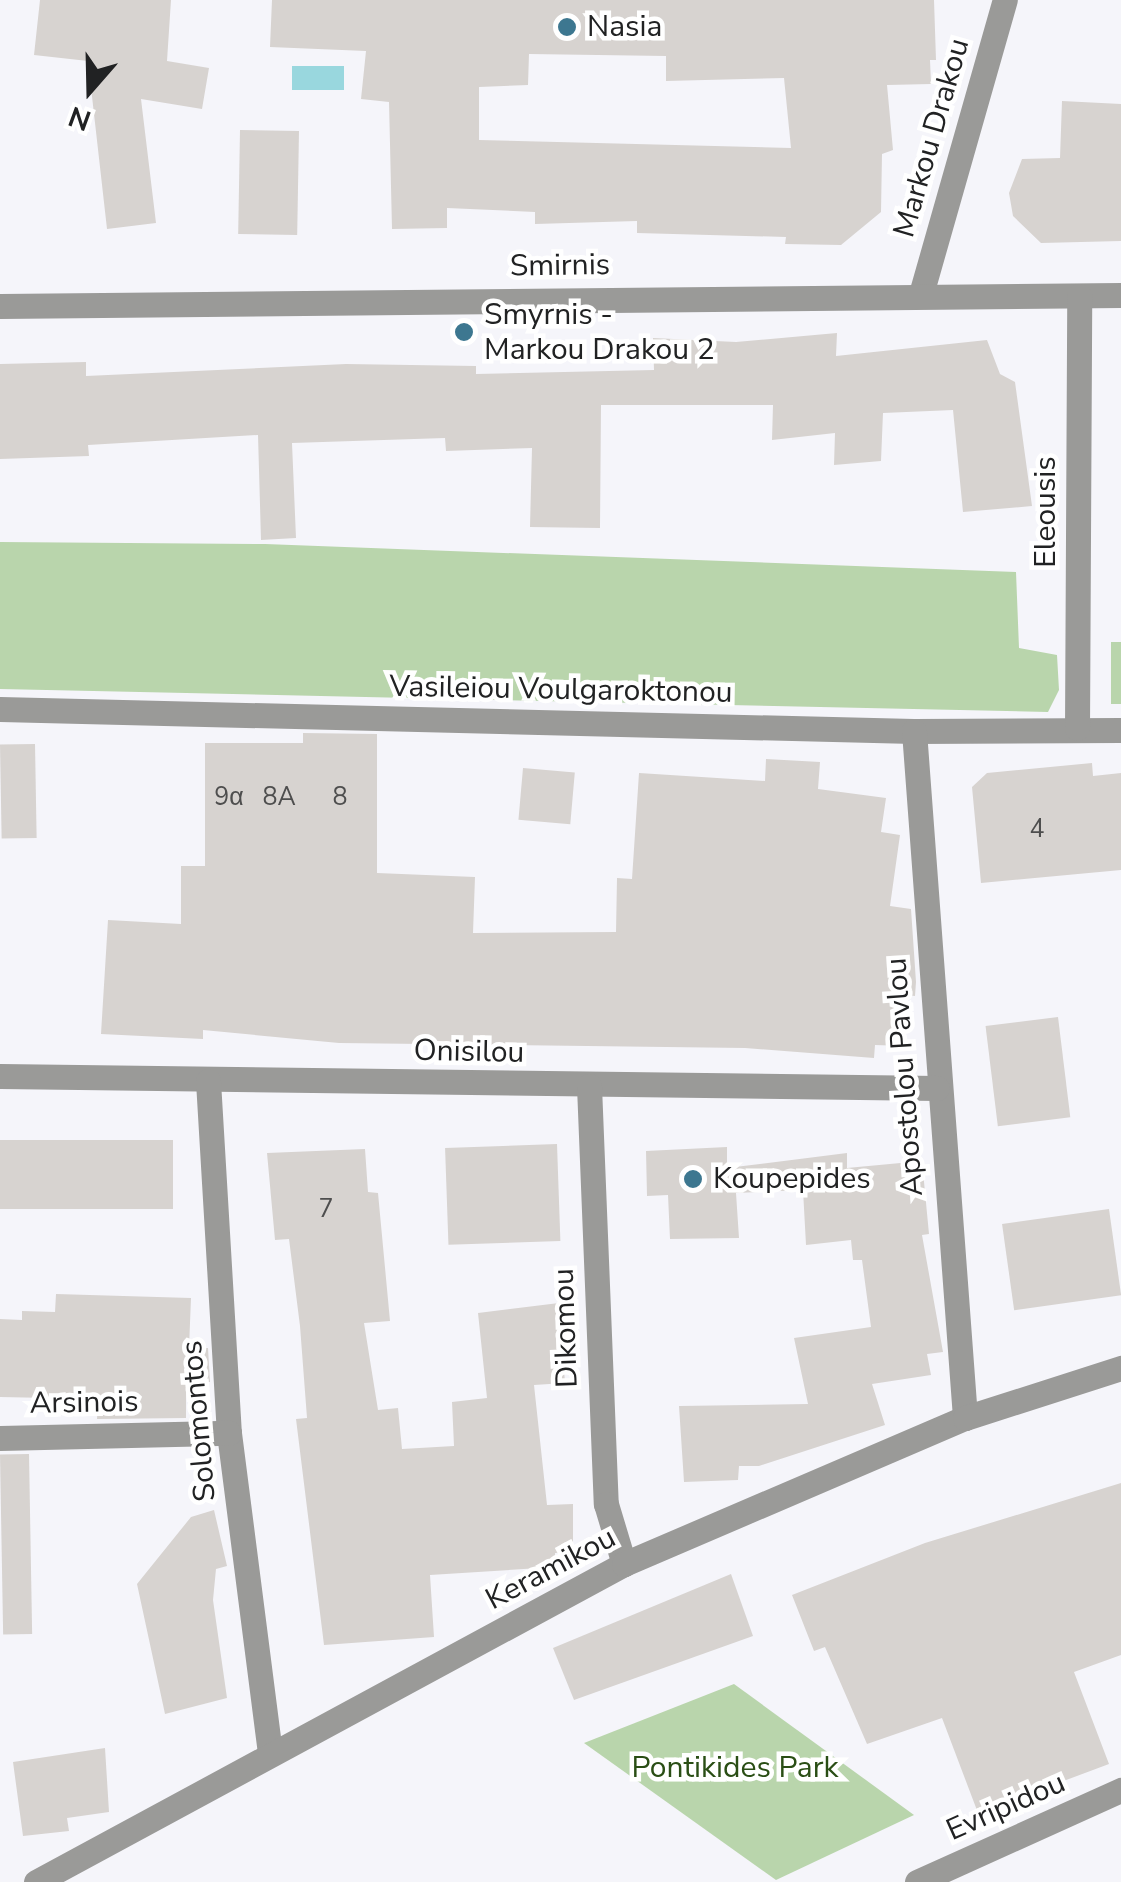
<!DOCTYPE html>
<meta charset="utf-8">
<style>
body{margin:0}
#map{position:relative;width:1121px;height:1882px;overflow:hidden;background:#f5f5fa;font-family:"Nunito Sans",sans-serif}
div>[style]{position:absolute}
[style*='--x']{left:calc(var(--x)*1px);top:calc(var(--y)*1px);width:calc(var(--w)*1px);rotate:calc(var(--a)*1deg)}
.green>*{inset:0;background:#b9d5ac;transform-origin:0 0}
.water>*{inset:0;background:#99d7de;transform-origin:0 0}
.building>*{inset:0;background:#d7d3d0;transform-origin:0 0}
.street>*{height:25px;margin:-12.5px;padding:0 12.5px;transform-origin:12.5px;border-radius:12.5px;background:#9a9a98}
.dots>*{width:28px;height:28px;translate:-50% -50%;box-sizing:border-box;border:5px solid #fff;border-radius:50%}
span{translate:-50% -50%;white-space:nowrap;text-align:center;line-height:1.15;-webkit-text-stroke:9px #fff;paint-order:stroke}
.number-label{font-size:25px;color:#4e4e4e}
.number-label span{-webkit-text-stroke-width:0}
.poi-label{font-size:30px;color:#212223}
.left{translate:0 -50%;text-align:left}
.street-label{font-size:30px;color:#212223}
.park-label{font-size:30px;color:#2a4e15}
.north{position:absolute;left:40px;top:40px;width:100px;height:100px;-webkit-text-stroke:8px #fff;paint-order:stroke;rotate:200deg;font-size:28px;font-weight:700;line-height:40px;text-align:center;color:#212223}
.north::after{content:'';display:block;margin:auto;width:35px;height:45px;background:#212223;clip-path:polygon(50% 0,100% 100%,50% 72%,0 100%)}
</style>
<div id="map">
<div class="green">
<div style="clip-path:polygon(0 542px,265px 544px,1016px 572px,1019px 648px,1057px 655px,1059px 690px,1048px 712px,0 689px)"></div>
<div style="left:1111px;top:642px;width:10px;height:62px"></div>
<div style="clip-path:polygon(734px 1684px,914px 1815px,776px 1880px,584px 1743px)"></div>
</div>
<div class="water">
<div style="left:292px;top:66px;width:52px;height:24px"></div>
</div>
<div class="building">
<div style="clip-path:polygon(40px 0,171px 0,167px 61px,209px 68px,202px 109px,141px 99px,156px 223px,107px 229px,88px 61px,34px 55px)"></div>
<div style="clip-path:polygon(evenodd,272px 0,934px 0,936px 60px,930px 60px,931px 84px,887px 85px,893px 150px,882px 154px,881px 212px,841px 245px,785px 244px,786px 237px,637px 233px,637px 221px,535px 224px,535px 212px,447px 208px,447px 228px,392px 229px,389px 102px,361px 99px,366px 51px,270px 47px,272px 0,529px 54px,666px 56px,666px 81px,784px 78px,791px 148px,479px 140px,479px 87px,528px 85px,529px 54px)"></div>
<div style="clip-path:polygon(1062px 101px,1121px 104px,1121px 241px,1041px 243px,1013px 216px,1009px 193px,1022px 159px,1060px 158px)"></div>
<div style="left:240px;top:130px;width:59px;height:104px;rotate:1deg"></div>
<div style="clip-path:polygon(837px 333px,836px 356px,987px 340px,1000px 374px,1015px 382px,1032px 506px,963px 512px,953px 410px,883px 413px,881px 461px,834px 465px,835px 433px,772px 440px,773px 405px,601px 405px,600px 528px,530px 527px,532px 448px,446px 451px,445px 438px,292px 443px,296px 538px,261px 540px,258px 435px,88px 445px,89px 456px,0 459px,0 364px,86px 362px,86px 376px,346px 364px,476px 366px,476px 374px,654px 370px,653px 338px,736px 342px)"></div>
<div style="clip-path:polygon(303px 733px,377px 734px,377px 873px,475px 877px,473px 933px,616px 932px,617px 878px,632px 879px,639px 773px,765px 781px,766px 759px,820px 762px,818px 789px,886px 798px,881px 832px,900px 835px,890px 906px,911px 909px,916px 982px,915px 996px,906px 995px,904px 1046px,875px 1045px,874px 1058px,745px 1048px,339px 1043px,203px 1030px,203px 1039px,101px 1034px,108px 920px,181px 924px,181px 866px,205px 866px,205px 743px,303px 743px)"></div>
<div style="left:35px;top:744px;width:94px;height:35px;rotate:89deg"></div>
<div style="clip-path:polygon(1092px 763px,1093px 776px,1121px 773px,1121px 870px,981px 883px,972px 787px,987px 773px)"></div>
<div style="left:523px;top:768px;width:52px;height:52px;rotate:5deg"></div>
<div style="left:1058px;top:1017px;width:101px;height:73px;rotate:83deg"></div>
<div style="left:173px;top:1140px;width:69px;height:173px;rotate:90deg"></div>
<div style="left:557px;top:1144px;width:97px;height:112px;rotate:88deg"></div>
<div style="clip-path:polygon(727px 1147px,727px 1165px,735px 1167px,847px 1153px,847px 1168px,922px 1161px,929px 1234px,922px 1235px,943px 1352px,927px 1354px,931px 1375px,872px 1384px,885px 1425px,759px 1466px,739px 1466px,738px 1480px,684px 1482px,679px 1406px,808px 1404px,794px 1338px,871px 1327px,862px 1260px,853px 1260px,851px 1240px,806px 1245px,803px 1190px,736px 1193px,739px 1238px,670px 1239px,668px 1195px,647px 1196px,646px 1151px)"></div>
<div style="clip-path:polygon(365px 1149px,368px 1192px,378px 1193px,390px 1321px,364px 1323px,378px 1410px,398px 1408px,402px 1449px,454px 1446px,452px 1402px,487px 1398px,478px 1313px,559px 1303px,565px 1383px,534px 1385px,547px 1505px,573px 1504px,573px 1552px,555px 1553px,555px 1567px,430px 1575px,434px 1637px,324px 1645px,296px 1419px,307px 1418px,300px 1326px,289px 1239px,275px 1240px,267px 1153px)"></div>
<div style="left:1109px;top:1209px;width:87px;height:108px;rotate:82deg"></div>
<div style="clip-path:polygon(56px 1294px,191px 1298px,189px 1348px,208px 1348px,210px 1382px,186px 1382px,186px 1418px,97px 1419px,98px 1399px,0 1397px,0 1319px,22px 1320px,22px 1311px,55px 1312px)"></div>
<div style="left:29px;top:1454px;width:180px;height:29px;rotate:89deg"></div>
<div style="clip-path:polygon(1121px 1483px,1121px 1655px,1074px 1672px,1109px 1764px,978px 1813px,942px 1718px,867px 1744px,825px 1647px,814px 1651px,792px 1595px,925px 1543px)"></div>
<div style="clip-path:polygon(214px 1510px,227px 1566px,216px 1569px,213px 1600px,227px 1698px,165px 1714px,137px 1584px,191px 1517px)"></div>
<div style="clip-path:polygon(731px 1574px,753px 1636px,574px 1700px,553px 1648px)"></div>
<div style="clip-path:polygon(105px 1748px,109px 1812px,67px 1818px,69px 1831px,23px 1836px,13px 1762px)"></div>
</div>
<div class="street">
<div style="--x:921;--y:294;--w:306;--a:-74.1"></div>
<div style="--x:0;--y:306;--w:1121;--a:-0.56"></div>
<div style="--x:0;--y:709;--w:914;--a:1.38"></div>
<div style="--x:914;--y:731;--w:207;--a:-0.3"></div>
<div style="--x:1077;--y:728;--w:432;--a:-89.7"></div>
<div style="--x:914;--y:731;--w:689;--a:85.75"></div>
<div style="--x:0;--y:1076;--w:937;--a:0.73"></div>
<div style="--x:208;--y:1081;--w:353;--a:86.6"></div>
<div style="--x:229;--y:1433;--w:324;--a:82.7"></div>
<div style="--x:589;--y:1086;--w:418;--a:87.7"></div>
<div style="--x:606;--y:1504;--w:63;--a:73.3"></div>
<div style="--x:0;--y:1438;--w:229;--a:-1.3"></div>
<div style="--x:36;--y:1882;--w:668;--a:-28.41"></div>
<div style="--x:624;--y:1564;--w:371;--a:-23.2"></div>
<div style="--x:965;--y:1418;--w:164;--a:-17.8"></div>
<div style="--x:917;--y:1882;--w:224;--a:-24.3"></div>
</div>
<div class="dots">
<div style="left:567px;top:27px;background:#3d7790"></div>
<div style="left:464px;top:332px;background:#3d7790"></div>
<div style="left:693px;top:1179px;background:#3d7790"></div>
</div>
<div class="number-label">
<span style="left:229px;top:797px">9α</span>
<span style="left:279px;top:797px">8A</span>
<span style="left:340px;top:797px">8</span>
<span style="left:1037px;top:829px">4</span>
<span style="left:326px;top:1209px">7</span>
</div>
<div class="poi-label">
<span class="left" style="left:587px;top:27px">Nasia</span>
<span class="left" style="left:484px;top:332px">Smyrnis -<br>Markou Drakou 2</span>
<span class="left" style="left:713px;top:1179px">Koupepides</span>
</div>
<div class="street-label">
<span style="left:932px;top:138px;rotate:-74deg">Markou Drakou</span>
<span style="left:560px;top:266px;rotate:-1deg">Smirnis</span>
<span style="left:1046px;top:512px;rotate:-90deg">Eleousis</span>
<span style="left:561px;top:690px;rotate:1deg">Vasileiou Voulgaroktonou</span>
<span style="left:469px;top:1052px;rotate:1deg">Onisilou</span>
<span style="left:905px;top:1077px;rotate:-94deg">Apostolou Pavlou</span>
<span style="left:566px;top:1328px;rotate:-92deg">Dikomou</span>
<span style="left:84px;top:1403px;rotate:-1deg">Arsinois</span>
<span style="left:199px;top:1421px;rotate:-95deg">Solomontos</span>
<span style="left:551px;top:1569px;rotate:-28deg">Keramikou</span>
<span style="left:1006px;top:1807px;rotate:-24deg">Evripidou</span>
</div>
<div class="park-label">
<span style="left:735px;top:1768px">Pontikides Park</span>
</div>
<div class="north">N</div>
</div>
